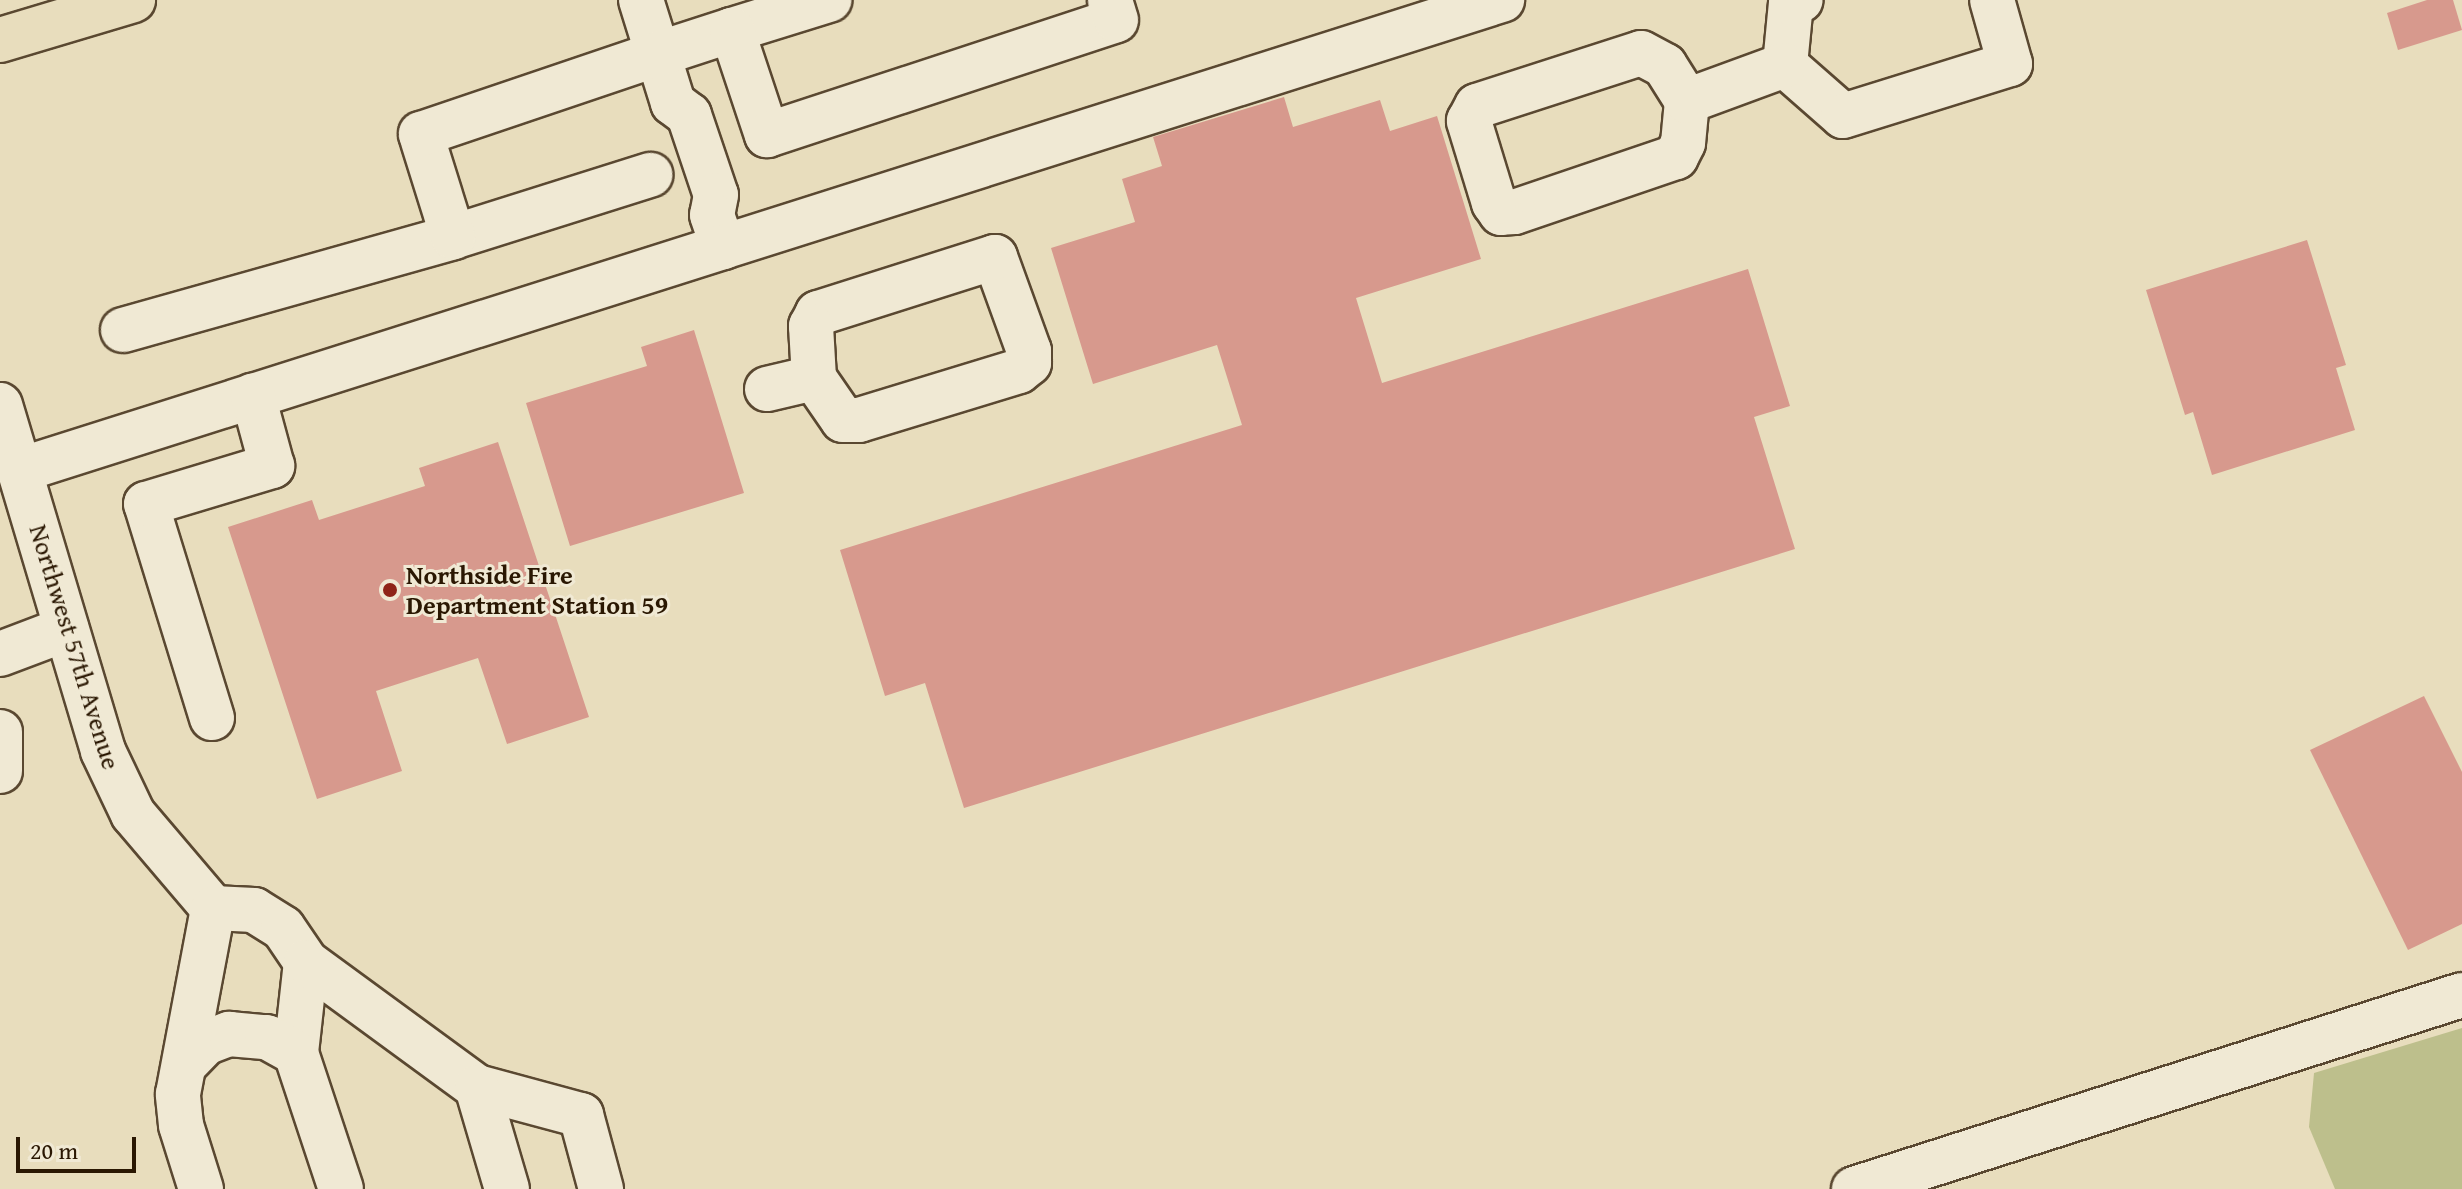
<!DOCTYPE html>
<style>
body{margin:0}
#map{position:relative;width:2462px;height:1189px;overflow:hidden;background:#e8ddbd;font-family:"Gentium Book Plus",serif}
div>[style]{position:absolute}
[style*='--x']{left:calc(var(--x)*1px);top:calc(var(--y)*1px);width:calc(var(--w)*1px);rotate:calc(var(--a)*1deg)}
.green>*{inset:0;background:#bdbf8c}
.building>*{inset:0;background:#d7998d}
.roads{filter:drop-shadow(2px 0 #5a4831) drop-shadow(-2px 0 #5a4831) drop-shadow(0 2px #5a4831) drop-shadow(0 -2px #5a4831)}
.minor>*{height:44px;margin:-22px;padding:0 22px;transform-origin:22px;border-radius:22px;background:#f0e9d4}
.major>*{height:44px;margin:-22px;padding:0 22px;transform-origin:22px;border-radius:22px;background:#e8ddbd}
.dots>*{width:22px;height:22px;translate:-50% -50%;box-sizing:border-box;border:4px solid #f0e9d4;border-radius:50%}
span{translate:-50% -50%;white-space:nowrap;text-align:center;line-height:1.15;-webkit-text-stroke:6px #f0e9d4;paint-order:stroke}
.poi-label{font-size:26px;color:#2a1702;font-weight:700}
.left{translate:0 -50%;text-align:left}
.street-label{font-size:26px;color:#2a1702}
.scale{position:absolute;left:16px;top:1137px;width:120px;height:36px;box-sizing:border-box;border:4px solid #2a1702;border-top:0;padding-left:10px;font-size:24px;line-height:28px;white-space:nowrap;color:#2a1702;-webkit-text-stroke:6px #f0e9d4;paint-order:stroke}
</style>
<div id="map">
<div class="green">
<div style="clip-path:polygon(2462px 1028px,2462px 1189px,2335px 1189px,2309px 1127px,2314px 1073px)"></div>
</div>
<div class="building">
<div style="clip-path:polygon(2427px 0,2453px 0,2462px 30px,2398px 50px,2387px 13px)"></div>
<div style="clip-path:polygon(1284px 97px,1293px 127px,1380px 100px,1390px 131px,1437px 116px,1481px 259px,1356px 298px,1382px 383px,1748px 269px,1790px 406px,1754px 417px,1795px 549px,964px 808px,925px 683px,885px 696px,840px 550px,1242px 425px,1217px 345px,1093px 384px,1051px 248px,1135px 222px,1122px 179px,1162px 166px,1153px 137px)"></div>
<div style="clip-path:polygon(2307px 240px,2346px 365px,2336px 368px,2355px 430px,2212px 475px,2193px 412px,2185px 415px,2146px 290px)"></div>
<div style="clip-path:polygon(694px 330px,744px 493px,570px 546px,526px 403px,647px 366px,641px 347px)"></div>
<div style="clip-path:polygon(498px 442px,589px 717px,507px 744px,478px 658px,376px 691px,402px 771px,317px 799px,228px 527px,312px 500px,319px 520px,425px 486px,419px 468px)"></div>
<div style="clip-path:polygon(2424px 696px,2462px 772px,2462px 924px,2408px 950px,2310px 750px)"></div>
</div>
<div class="roads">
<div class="minor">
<div style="--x:641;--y:0;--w:108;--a:72.7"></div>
<div style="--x:673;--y:103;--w:20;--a:37"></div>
<div style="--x:689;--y:115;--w:84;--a:71.4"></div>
<div style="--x:716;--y:195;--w:20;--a:101"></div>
<div style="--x:712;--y:215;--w:34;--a:71"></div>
<div style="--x:732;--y:30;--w:102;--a:-17.2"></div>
<div style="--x:1785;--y:65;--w:77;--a:41.3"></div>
<div style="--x:1843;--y:116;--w:175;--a:-17.3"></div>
<div style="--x:2010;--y:64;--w:66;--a:-105.7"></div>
<div style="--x:1785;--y:65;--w:62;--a:-84.5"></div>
<div style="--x:1791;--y:3;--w:10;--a:-17"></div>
<div style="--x:1687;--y:101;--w:42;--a:95.4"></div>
<div style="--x:1683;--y:143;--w:16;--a:117"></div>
<div style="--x:1676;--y:157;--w:171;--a:161.2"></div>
<div style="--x:1514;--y:212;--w:13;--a:176"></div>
<div style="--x:1501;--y:213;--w:12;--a:-125"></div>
<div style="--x:1494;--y:203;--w:86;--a:-107"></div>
<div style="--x:1469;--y:121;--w:17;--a:-62"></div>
<div style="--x:1477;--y:106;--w:172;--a:-17.9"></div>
<div style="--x:1641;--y:53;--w:27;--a:28"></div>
<div style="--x:1665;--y:66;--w:41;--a:57.8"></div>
<div style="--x:1687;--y:101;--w:104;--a:-20.2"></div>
<div style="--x:453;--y:237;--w:207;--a:-17.5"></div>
<div style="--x:123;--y:330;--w:343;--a:-15.7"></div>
<div style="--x:453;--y:237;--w:108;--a:-107.3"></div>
<div style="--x:421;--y:134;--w:250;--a:-18.7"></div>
<div style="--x:658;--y:54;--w:78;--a:-18"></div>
<div style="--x:732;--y:30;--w:111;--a:71.6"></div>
<div style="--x:767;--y:135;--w:367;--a:-18.2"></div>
<div style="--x:1116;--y:20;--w:21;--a:-107"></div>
<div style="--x:767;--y:389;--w:48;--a:-13.2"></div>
<div style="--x:814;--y:378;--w:51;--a:55.4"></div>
<div style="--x:843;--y:420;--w:16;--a:0"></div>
<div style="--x:859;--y:420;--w:167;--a:-17"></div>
<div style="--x:1019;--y:371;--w:13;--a:-39"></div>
<div style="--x:1029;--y:363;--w:12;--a:-90"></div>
<div style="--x:1029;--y:351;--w:100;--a:-109.9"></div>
<div style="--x:995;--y:257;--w:186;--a:162.4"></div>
<div style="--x:818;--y:313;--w:15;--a:118"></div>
<div style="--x:811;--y:326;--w:52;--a:86.7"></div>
<div style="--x:0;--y:405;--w:361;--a:73.4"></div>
<div style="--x:103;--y:751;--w:70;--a:64.5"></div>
<div style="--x:133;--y:814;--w:123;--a:49.6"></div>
<div style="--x:20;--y:470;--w:1555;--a:-17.6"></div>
<div style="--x:0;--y:654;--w:71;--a:-20.7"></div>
<div style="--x:212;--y:718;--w:224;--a:-107.1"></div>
<div style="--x:146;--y:504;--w:132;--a:-16.8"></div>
<div style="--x:272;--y:466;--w:73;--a:-105.2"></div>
<div style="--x:0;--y:732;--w:39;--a:90"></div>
<div style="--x:213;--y:908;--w:41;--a:2.8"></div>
<div style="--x:254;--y:910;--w:34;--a:32"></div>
<div style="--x:283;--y:928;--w:41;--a:55.9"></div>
<div style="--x:306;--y:962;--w:92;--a:96.3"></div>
<div style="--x:296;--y:1053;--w:143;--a:71.7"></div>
<div style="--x:306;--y:962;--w:212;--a:36.2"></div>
<div style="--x:477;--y:1087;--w:108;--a:15.1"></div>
<div style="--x:581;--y:1115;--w:77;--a:74.9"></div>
<div style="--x:185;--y:1064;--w:29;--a:-46"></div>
<div style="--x:205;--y:1043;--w:26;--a:-21"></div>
<div style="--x:229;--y:1034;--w:38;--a:5"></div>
<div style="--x:267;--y:1037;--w:33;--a:29"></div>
<div style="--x:477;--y:1087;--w:106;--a:73.6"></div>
<div style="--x:201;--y:1189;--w:67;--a:-107.4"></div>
<div style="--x:181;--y:1125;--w:31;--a:-96"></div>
<div style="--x:178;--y:1094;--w:189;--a:-79.3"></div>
<div style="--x:1854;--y:1189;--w:638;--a:-17.7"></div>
</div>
<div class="major">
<div style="--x:0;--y:40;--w:139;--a:-16.7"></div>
</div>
</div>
<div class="dots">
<div style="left:390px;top:590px;background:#8f2418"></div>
</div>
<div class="poi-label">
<span class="left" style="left:406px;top:590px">Northside Fire<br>Department Station 59</span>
</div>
<div class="street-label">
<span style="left:75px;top:647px;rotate:73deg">Northwest 57th Avenue</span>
</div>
<div class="scale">20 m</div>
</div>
